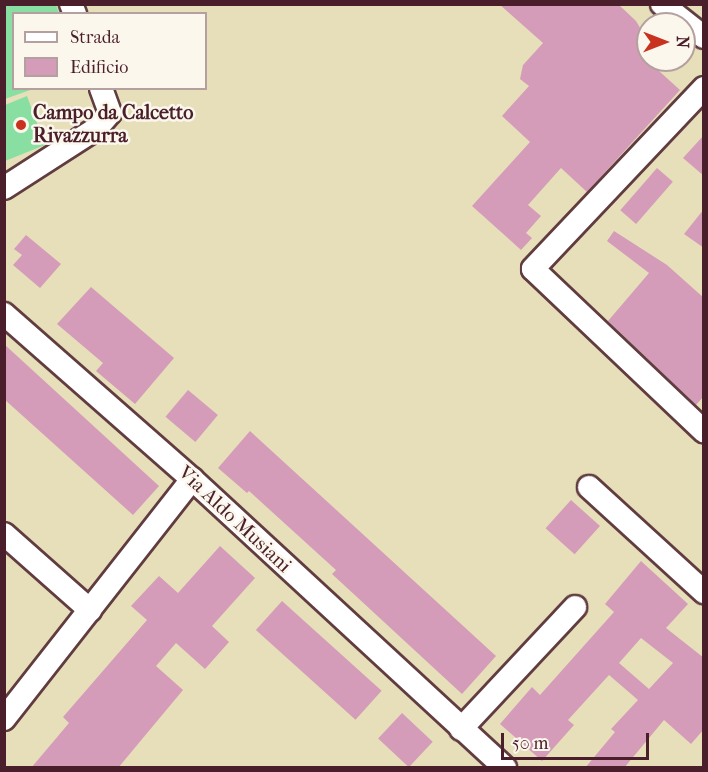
<!DOCTYPE html>
<style>
body{margin:0}
#map{position:relative;width:708px;height:772px;overflow:hidden;background:#e6dfba;font-family:"IM FELL French Canon",serif}
div>[style]{position:absolute}
[style*='--x']{left:calc(var(--x)*1px);top:calc(var(--y)*1px);width:calc(var(--w)*1px);rotate:calc(var(--a)*1deg)}
.green>*{inset:0;background:#89dfa1}
.building>*{inset:0;background:#d49cb9;transform-origin:0 0}
.roads{filter:drop-shadow(2px 0 #613c40) drop-shadow(-2px 0 #613c40) drop-shadow(0 2px #613c40) drop-shadow(0 -2px #613c40)}
.minor>*{height:22px;margin:-11px;padding:0 11px;transform-origin:11px;border-radius:11px;background:#fff}
.dots>*{width:16px;height:16px;translate:-50% -50%;box-sizing:border-box;border:3px solid #fbf7ec;border-radius:50%}
span{translate:-50% -50%;white-space:nowrap;text-align:center;line-height:1.15;-webkit-text-stroke:5px #fbf7ec;paint-order:stroke}
.poi-label{font-size:20px;color:#4a1f2b;font-weight:700}
.left{translate:0 -50%;text-align:left}
.street-label{font-size:20px;color:#4a1f2b}
.frame{position:absolute;inset:0;border:6px solid #4a1f2b;pointer-events:none}
.legend{position:absolute;left:12px;top:12px;width:195px;height:78px;box-sizing:border-box;background:#fbf7ec;border:2px solid #b4a19f;margin:0;padding:8px 10px;list-style:none;font-size:18px;color:#4a1f2b}
.legend li{display:flex;align-items:center;gap:12px;height:30px}
.legend b{width:30px;border:2px solid #b4a19f}
.north{position:absolute;left:636px;top:12px;width:60px;height:60px;box-sizing:border-box;background:#fbf7ec;border:2px solid #b4a19f;border-radius:50%;rotate:90deg;font-size:16px;font-weight:700;line-height:24px;text-align:center;color:#4a1f2b}
.north::after{content:'';display:block;margin:auto;width:21px;height:27px;background:#c8321e;clip-path:polygon(50% 0,100% 100%,50% 72%,0 100%)}
.scale{position:absolute;left:501px;top:733px;width:148px;height:27px;box-sizing:border-box;border:3px solid #4a1f2b;border-top:0;padding-left:8px;font-size:18px;line-height:21px;white-space:nowrap;color:#4a1f2b;-webkit-text-stroke:4px #fbf7ec;paint-order:stroke}
</style>
<div id="map">
<div class="green">
<div style="clip-path:polygon(5px 4px,56px 5px,59px 13px,14px 14px,14px 88px,33px 89px,5px 99px)"></div>
<div style="clip-path:polygon(27px 96px,45px 145px,5px 161px,5px 105px)"></div>
</div>
<div class="building">
<div style="clip-path:polygon(499px 4px,618px 4px,636px 21px,648px 41px,638px 52px,680px 90px,587px 192px,561px 168px,528px 205px,541px 216px,526px 233px,532px 238px,521px 250px,472px 206px,530px 142px,502px 116px,529px 86px,520px 79px,523px 65px,543px 43px)"></div>
<div style="clip-path:polygon(704px 135px,704px 176px,683px 158px)"></div>
<div style="left:657px;top:168px;width:21px;height:56px;rotate:41deg"></div>
<div style="clip-path:polygon(704px 209px,704px 248px,684px 234px)"></div>
<div style="clip-path:polygon(614px 231px,667px 265px,704px 298px,704px 396px,696px 405px,608px 321px,649px 273px,607px 241px)"></div>
<div style="clip-path:polygon(26px 235px,61px 264px,40px 288px,13px 265px,22px 255px,14px 249px)"></div>
<div style="clip-path:polygon(91px 287px,174px 358px,135px 404px,96px 371px,103px 363px,57px 324px)"></div>
<div style="clip-path:polygon(4px 344px,159px 486px,133px 515px,4px 399px)"></div>
<div style="left:188px;top:390px;width:39px;height:35px;rotate:40deg"></div>
<div style="clip-path:polygon(250px 431px,496px 656px,462px 694px,332px 574px,336px 570px,249px 491px,247px 493px,218px 468px)"></div>
<div style="left:571px;top:500px;width:39px;height:38px;rotate:42deg"></div>
<div style="clip-path:polygon(220px 546px,255px 578px,212px 626px,229px 642px,205px 669px,176px 643px,156px 666px,183px 690px,118px 768px,31px 768px,69px 723px,63px 717px,147px 620px,131px 606px,159px 576px,178px 593px)"></div>
<div style="clip-path:polygon(evenodd,641px 561px,688px 604px,666px 628px,704px 658px,704px 729px,691px 744px,664px 720px,624px 768px,585px 768px,615px 732px,611px 729px,638px 700px,609px 675px,568px 720px,574px 725px,542px 761px,500px 724px,532px 687px,540px 695px,614px 612px,605px 604px,641px 561px,641px 638px,673px 663px,649px 689px,619px 663px,641px 638px)"></div>
<div style="left:282px;top:601px;width:134px;height:39px;rotate:42deg"></div>
<div style="left:402px;top:713px;width:42px;height:35px;rotate:43deg"></div>
</div>
<div class="roads">
<div class="minor">
<div style="--x:71;--y:4;--w:11;--a:68"></div>
<div style="--x:662;--y:4;--w:53;--a:38.2"></div>
<div style="--x:704;--y:88;--w:249;--a:133.4"></div>
<div style="--x:533;--y:269;--w:236;--a:43.5"></div>
<div style="--x:4;--y:188;--w:109;--a:-32.7"></div>
<div style="--x:96;--y:129;--w:21;--a:-49"></div>
<div style="--x:110;--y:113;--w:27;--a:-110"></div>
<div style="--x:4;--y:314;--w:250;--a:41.3"></div>
<div style="--x:192;--y:479;--w:426;--a:42.7"></div>
<div style="--x:589;--y:487;--w:156;--a:42.4"></div>
<div style="--x:4;--y:534;--w:115;--a:41.5"></div>
<div style="--x:4;--y:719;--w:305;--a:-51.9"></div>
<div style="--x:461;--y:729;--w:167;--a:-46.9"></div>
</div>
</div>
<div class="dots">
<div style="left:21px;top:125px;background:#c8321e"></div>
</div>
<div class="poi-label">
<span class="left" style="left:33px;top:124px">Campo da Calcetto<br>Rivazzurra</span>
</div>
<div class="street-label">
<span style="left:235px;top:519px;rotate:43deg">Via Aldo Musiani</span>
</div>
<div class="frame"></div>
<ul class="legend">
<li><b style="height:8px;background:#fff"></b>Strada</li>
<li><b style="height:16px;background:#d49cb9"></b>Edificio</li>
</ul>
<div class="north">N</div>
<div class="scale">50 m</div>
</div>
